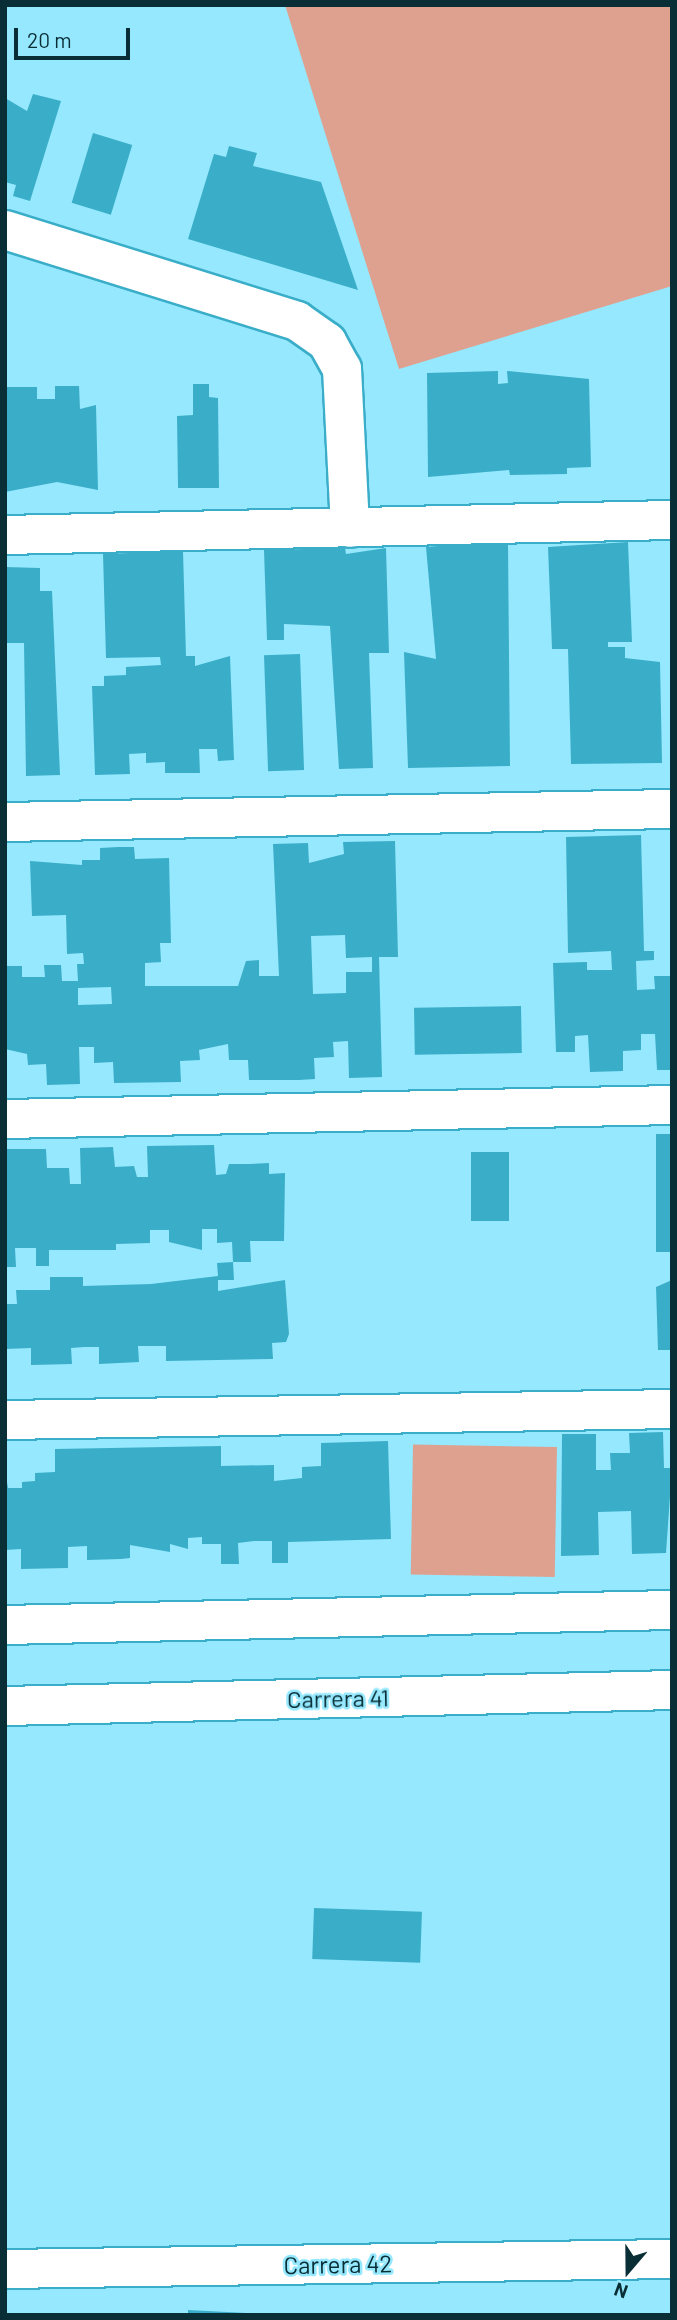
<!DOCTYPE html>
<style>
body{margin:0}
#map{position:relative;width:677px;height:2320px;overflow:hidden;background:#95e8fe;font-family:Barlow,sans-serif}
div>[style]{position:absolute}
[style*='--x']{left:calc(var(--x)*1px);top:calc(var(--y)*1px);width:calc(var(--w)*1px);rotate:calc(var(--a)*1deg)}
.green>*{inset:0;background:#dfa18f;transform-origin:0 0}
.building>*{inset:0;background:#3aaec8;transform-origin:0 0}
.roads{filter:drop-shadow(2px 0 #3aadc8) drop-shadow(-2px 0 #3aadc8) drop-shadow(0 2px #3aadc8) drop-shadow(0 -2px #3aadc8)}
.minor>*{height:38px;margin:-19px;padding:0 19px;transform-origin:19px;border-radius:19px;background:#fff}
span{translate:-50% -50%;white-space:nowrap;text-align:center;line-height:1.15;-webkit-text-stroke:5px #95e8fe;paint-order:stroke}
.street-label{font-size:24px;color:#092e36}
.frame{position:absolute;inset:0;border:7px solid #092e36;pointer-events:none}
.north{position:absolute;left:593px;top:2236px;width:70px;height:70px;-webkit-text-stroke:5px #95e8fe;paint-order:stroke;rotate:200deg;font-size:19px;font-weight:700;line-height:28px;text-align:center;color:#092e36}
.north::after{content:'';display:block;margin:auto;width:24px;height:32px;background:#092e36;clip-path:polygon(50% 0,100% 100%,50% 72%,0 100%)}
.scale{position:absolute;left:14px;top:28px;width:116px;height:32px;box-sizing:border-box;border:4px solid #092e36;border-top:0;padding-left:9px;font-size:21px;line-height:24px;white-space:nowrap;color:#092e36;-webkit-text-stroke:5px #95e8fe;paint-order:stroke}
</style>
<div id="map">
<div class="green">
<div style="clip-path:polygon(285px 5px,672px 5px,672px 286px,399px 369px)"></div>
<div style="left:557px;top:1447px;width:130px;height:144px;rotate:91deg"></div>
</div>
<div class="building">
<div style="clip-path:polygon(33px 94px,61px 101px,30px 201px,13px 196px,16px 185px,5px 182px,5px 98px,27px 111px)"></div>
<div style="left:93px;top:133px;width:41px;height:73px;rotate:17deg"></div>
<div style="clip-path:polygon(229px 146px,257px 153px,253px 166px,321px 182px,358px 290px,188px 239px,214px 154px,226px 157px)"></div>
<div style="clip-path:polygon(498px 371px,498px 384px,508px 383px,507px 371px,589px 379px,591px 467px,567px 468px,567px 474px,510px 475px,509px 470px,428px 477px,427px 373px)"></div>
<div style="clip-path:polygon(193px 384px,209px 384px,209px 397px,218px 398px,219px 488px,178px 488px,177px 416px,193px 415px)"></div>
<div style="clip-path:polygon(55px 386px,79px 386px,80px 409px,96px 405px,98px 490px,57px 482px,5px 492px,5px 387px,37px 387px,37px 399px,55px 399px)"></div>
<div style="clip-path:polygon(484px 542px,508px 542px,510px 766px,408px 768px,404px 652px,436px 659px,426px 547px)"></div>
<div style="clip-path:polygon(628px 542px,632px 642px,608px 642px,608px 647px,625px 647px,625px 658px,660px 662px,662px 763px,571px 764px,568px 649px,552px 649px,548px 547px)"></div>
<div style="clip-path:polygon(345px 548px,346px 554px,386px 548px,389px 653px,369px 653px,373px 768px,339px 769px,330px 626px,284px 624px,284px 640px,267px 640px,264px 550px)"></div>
<div style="clip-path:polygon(183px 551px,186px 656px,195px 656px,195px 666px,230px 656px,234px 760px,218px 761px,217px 749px,199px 749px,200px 773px,165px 773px,165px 762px,146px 763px,146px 753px,129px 754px,130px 774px,95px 775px,92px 686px,104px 686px,104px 676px,126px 675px,126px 667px,161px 665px,160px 657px,106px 658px,103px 554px)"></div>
<div style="clip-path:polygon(5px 567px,40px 568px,40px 591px,52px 591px,60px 775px,26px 776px,24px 643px,5px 643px)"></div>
<div style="left:300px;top:654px;width:116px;height:36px;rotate:88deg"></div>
<div style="clip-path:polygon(641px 835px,644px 951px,654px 951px,654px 960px,636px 961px,637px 990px,655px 989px,654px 976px,672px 976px,672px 1070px,657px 1070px,655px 1034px,641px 1034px,641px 1050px,623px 1051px,623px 1071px,590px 1072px,588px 1035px,575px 1036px,575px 1052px,556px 1052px,553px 963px,587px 962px,587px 970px,612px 970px,611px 951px,568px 953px,566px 837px)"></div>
<div style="clip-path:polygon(evenodd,395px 841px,398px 957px,379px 957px,382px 1077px,349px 1078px,348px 1041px,333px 1042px,334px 1057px,314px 1058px,315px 1079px,299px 1080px,249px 1080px,248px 1060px,229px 1060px,228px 1044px,199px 1050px,200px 1060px,180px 1061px,181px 1082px,114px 1083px,113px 1062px,94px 1063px,94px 1047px,79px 1047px,80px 1084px,47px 1085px,46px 1064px,28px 1065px,27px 1054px,5px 1049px,5px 966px,22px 966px,22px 977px,45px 977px,44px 965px,61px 965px,62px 981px,78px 981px,77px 964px,84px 964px,83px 953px,67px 954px,66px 915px,32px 916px,30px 861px,82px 865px,82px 860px,100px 860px,100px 848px,118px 847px,134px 847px,135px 859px,169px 858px,171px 943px,160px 943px,161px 962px,145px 963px,145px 986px,238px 986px,246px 961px,259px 960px,259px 976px,279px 976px,273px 844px,308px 843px,309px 863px,344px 854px,343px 842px,395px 841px,345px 935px,346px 958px,372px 957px,372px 972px,346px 972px,346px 993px,313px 994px,311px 936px,345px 935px,395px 841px,111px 987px,112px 1004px,78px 1005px,78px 988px,111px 987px)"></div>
<div style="left:521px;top:1006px;width:47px;height:107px;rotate:89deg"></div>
<div style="left:656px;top:1134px;width:16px;height:118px"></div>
<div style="clip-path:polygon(214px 1145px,216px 1175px,226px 1174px,229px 1164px,249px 1164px,269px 1163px,269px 1174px,285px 1173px,284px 1241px,250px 1241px,251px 1262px,233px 1262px,232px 1242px,217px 1243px,217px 1229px,202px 1229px,202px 1250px,169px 1242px,169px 1230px,150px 1230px,150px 1243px,116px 1244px,116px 1250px,49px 1250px,49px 1266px,36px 1266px,36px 1248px,15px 1248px,16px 1267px,5px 1267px,5px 1149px,46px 1149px,47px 1168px,69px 1168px,70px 1184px,81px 1184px,80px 1148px,113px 1147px,115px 1167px,134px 1166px,137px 1177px,148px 1177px,147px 1146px)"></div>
<div style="left:471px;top:1152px;width:38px;height:69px"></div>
<div style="clip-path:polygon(233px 1262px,234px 1280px,218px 1280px,218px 1291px,285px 1280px,289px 1334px,286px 1342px,272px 1343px,273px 1359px,166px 1361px,166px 1346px,138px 1346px,139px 1362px,99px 1364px,99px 1347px,84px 1347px,71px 1348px,72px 1364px,31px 1365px,31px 1348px,5px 1349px,5px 1304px,17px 1304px,16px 1290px,50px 1290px,50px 1277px,83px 1277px,83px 1286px,151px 1284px,218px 1276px,217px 1263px)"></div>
<div style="clip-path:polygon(672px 1280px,672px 1350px,658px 1350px,656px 1287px)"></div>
<div style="clip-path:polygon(663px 1432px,664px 1468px,672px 1468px,666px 1553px,632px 1554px,631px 1511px,598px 1512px,599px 1555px,561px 1556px,562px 1434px,596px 1434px,596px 1470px,611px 1470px,610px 1453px,630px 1453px,629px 1433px)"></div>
<div style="clip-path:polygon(388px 1441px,391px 1539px,288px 1542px,288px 1563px,272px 1563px,272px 1541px,254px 1541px,238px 1543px,239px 1564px,221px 1564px,221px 1544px,202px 1544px,202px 1537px,188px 1538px,188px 1549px,170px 1544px,170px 1552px,130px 1545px,130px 1558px,121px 1559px,87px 1560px,87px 1546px,68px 1547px,68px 1568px,21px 1569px,21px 1549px,5px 1550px,5px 1470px,8px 1488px,22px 1488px,22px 1482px,35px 1481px,35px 1473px,55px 1472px,55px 1449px,221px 1446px,221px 1466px,274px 1465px,274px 1481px,302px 1478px,302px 1467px,321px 1466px,321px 1443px)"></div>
<div style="left:314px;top:1908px;width:108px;height:51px;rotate:2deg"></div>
<div style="clip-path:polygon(188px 2310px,246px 2313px,246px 2315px,188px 2315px)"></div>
</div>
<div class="roads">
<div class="minor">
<div style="--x:5;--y:230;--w:306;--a:17.3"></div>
<div style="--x:297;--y:321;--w:37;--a:35"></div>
<div style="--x:327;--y:342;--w:31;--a:61"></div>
<div style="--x:342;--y:369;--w:159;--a:87.1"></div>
<div style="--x:5;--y:535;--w:667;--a:-1.29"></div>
<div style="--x:5;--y:822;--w:667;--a:-1.12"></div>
<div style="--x:5;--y:1119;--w:667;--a:-1.2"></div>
<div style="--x:5;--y:1420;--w:667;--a:-0.94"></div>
<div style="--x:5;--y:1625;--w:667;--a:-1.29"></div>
<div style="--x:5;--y:1706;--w:667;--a:-1.37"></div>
<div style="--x:5;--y:2269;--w:667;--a:-0.86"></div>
</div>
</div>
<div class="street-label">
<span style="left:338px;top:1698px;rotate:-1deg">Carrera 41</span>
<span style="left:338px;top:2264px;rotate:-1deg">Carrera 42</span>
</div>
<div class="frame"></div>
<div class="north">N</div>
<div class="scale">20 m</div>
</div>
